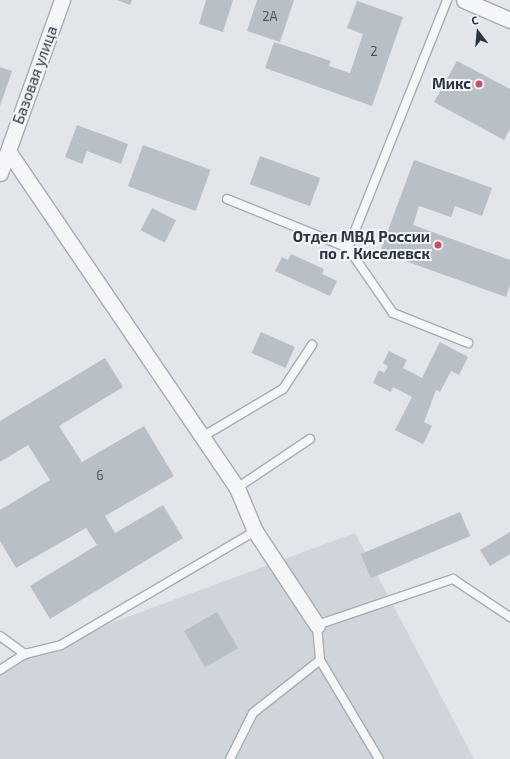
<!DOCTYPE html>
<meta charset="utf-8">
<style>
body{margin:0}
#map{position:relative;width:510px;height:759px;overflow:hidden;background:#e2e5ea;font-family:"Exo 2",sans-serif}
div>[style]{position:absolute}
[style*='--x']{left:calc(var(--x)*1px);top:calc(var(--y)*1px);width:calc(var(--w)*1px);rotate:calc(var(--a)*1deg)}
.built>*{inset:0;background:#d0d5db}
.building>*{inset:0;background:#b9bfc6;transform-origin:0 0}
.roads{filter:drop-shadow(1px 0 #a7acb4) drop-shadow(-1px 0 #a7acb4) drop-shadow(0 1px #a7acb4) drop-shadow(0 -1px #a7acb4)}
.lane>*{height:8px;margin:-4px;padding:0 4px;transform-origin:4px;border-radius:4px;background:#f5f6f8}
.street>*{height:15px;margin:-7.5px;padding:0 7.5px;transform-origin:7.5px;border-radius:7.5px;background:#f5f6f8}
.dots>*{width:11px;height:11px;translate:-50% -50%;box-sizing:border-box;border:2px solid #f2f4f7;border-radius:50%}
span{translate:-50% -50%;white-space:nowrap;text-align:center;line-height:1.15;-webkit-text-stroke:4px #f2f4f7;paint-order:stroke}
.number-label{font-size:13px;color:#4e5762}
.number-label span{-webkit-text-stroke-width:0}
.street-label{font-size:15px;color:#2b3441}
.poi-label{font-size:15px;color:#2b3441;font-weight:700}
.right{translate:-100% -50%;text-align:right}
.north{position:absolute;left:458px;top:12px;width:40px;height:40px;-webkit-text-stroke:3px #f2f4f7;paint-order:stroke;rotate:344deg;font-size:11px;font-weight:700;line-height:16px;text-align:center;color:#2b3441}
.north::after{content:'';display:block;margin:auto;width:14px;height:18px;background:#2b3441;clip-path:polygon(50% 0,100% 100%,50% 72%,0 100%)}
</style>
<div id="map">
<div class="built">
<div style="clip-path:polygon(355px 533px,474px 759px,0 759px,0 664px)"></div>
</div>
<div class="building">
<div style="clip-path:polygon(117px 0,132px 0,130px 5px)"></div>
<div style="clip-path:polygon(206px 0,233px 0,223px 32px,199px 24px)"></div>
<div style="clip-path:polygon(257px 0,294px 0,280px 42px,247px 31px)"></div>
<div style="clip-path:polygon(357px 1px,403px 17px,372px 106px,265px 68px,274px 42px,331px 61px,329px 66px,350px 73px,363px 34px,347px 28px)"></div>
<div style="clip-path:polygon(457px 61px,510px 89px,510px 129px,504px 140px,434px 102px)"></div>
<div style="clip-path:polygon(0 67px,12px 71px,0 106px)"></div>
<div style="clip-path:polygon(77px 125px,128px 144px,121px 164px,87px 151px,82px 164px,65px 157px)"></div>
<div style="left:143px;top:145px;width:72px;height:44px;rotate:20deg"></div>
<div style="left:260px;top:156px;width:64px;height:30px;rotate:20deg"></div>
<div style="clip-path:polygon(414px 160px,492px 188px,482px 216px,455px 206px,451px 217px,419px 206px,413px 225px,510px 260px,510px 285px,506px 297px,380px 252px)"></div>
<div style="left:152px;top:208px;width:27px;height:25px;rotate:27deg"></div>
<div style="clip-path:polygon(291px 254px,324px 269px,322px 274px,337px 281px,330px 296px,275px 271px,282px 257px,288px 260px)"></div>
<div style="left:261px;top:332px;width:37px;height:23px;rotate:24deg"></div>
<div style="clip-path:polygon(440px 342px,468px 357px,459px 375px,451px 371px,440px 392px,436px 390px,424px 422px,432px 426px,423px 444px,395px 430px,412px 397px,393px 387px,391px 392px,373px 383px,379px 370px,384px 373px,388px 366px,383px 363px,389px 351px,407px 360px,403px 368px,422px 378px)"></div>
<div style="clip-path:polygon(105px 358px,123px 387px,59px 426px,82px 462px,144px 426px,174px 476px,105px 516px,115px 533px,163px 505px,183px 538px,50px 619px,30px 586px,97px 545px,86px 528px,16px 568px,0 541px,0 510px,50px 480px,28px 445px,0 462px,0 421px)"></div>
<div style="left:460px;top:512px;width:26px;height:108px;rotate:67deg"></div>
<div style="clip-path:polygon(510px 532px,510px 554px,490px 566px,480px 550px)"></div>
<div style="left:217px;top:612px;width:42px;height:38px;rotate:60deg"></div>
</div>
<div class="roads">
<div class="lane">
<div style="--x:227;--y:199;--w:131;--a:22"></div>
<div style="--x:348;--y:248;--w:79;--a:55.3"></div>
<div style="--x:393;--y:313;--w:81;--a:21.8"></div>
<div style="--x:348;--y:248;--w:267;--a:-68.2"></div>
<div style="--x:202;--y:437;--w:94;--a:-30.7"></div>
<div style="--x:283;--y:389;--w:53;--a:-56.6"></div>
<div style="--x:237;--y:488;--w:88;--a:-33.9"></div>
<div style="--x:0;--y:636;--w:31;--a:36"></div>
<div style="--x:25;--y:654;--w:37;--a:-14"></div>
<div style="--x:61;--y:645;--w:225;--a:-30.4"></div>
<div style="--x:320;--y:660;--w:115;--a:59.2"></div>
<div style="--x:0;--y:670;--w:30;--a:-33"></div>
<div style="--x:230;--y:759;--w:51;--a:-63.4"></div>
<div style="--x:253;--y:713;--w:85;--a:-38.3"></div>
<div style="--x:320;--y:660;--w:35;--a:-95"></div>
<div style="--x:317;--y:625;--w:144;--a:-18.7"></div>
<div style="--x:453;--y:579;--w:69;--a:33.7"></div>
</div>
<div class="street">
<div style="--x:464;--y:0;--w:50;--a:23.5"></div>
<div style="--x:8;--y:151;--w:407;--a:55.8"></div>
<div style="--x:237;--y:488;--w:47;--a:67.3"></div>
<div style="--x:255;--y:531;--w:113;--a:56.6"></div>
<div style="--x:0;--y:173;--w:184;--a:-70.3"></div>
</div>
</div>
<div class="dots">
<div style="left:479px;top:84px;background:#c74e66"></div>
<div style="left:438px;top:245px;background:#c74e66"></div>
</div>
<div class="number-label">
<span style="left:270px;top:16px">2А</span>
<span style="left:374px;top:51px">2</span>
<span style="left:100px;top:475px">6</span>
</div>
<div class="street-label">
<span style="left:35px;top:75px;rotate:-70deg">Базовая улица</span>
</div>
<div class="poi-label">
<span class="right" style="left:471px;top:84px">Микс</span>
<span class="right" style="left:430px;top:245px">Отдел МВД России<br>по г. Киселевск</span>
</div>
<div class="north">С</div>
</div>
